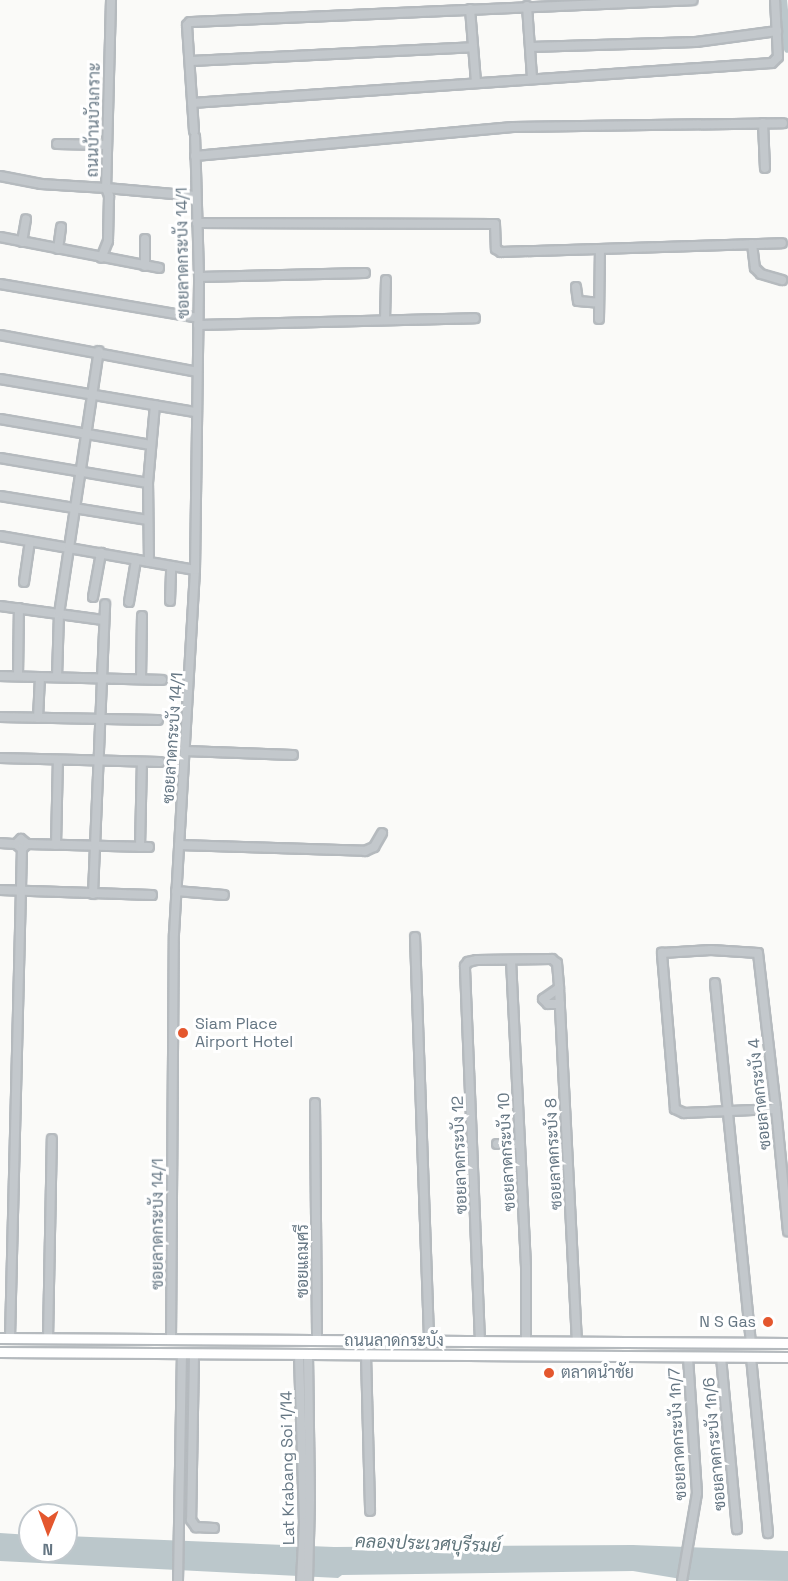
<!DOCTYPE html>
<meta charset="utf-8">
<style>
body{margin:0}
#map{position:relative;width:788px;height:1581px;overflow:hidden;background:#fafaf8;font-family:"Space Grotesk",Sarabun,sans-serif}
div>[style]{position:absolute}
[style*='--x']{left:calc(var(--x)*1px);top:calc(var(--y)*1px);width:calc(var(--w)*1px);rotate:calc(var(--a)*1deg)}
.water>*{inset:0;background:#bbc7cb}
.canal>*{height:8px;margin:-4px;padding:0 4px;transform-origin:4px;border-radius:4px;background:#bbc7cb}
.roads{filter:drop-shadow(2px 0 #b5babe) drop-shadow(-2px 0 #b5babe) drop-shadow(0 2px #b5babe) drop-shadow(0 -2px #b5babe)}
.minor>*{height:8px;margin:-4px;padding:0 4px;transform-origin:4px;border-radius:4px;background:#c3c8cc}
.major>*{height:9px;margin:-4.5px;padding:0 4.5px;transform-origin:4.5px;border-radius:4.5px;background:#fff}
.dots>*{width:16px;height:16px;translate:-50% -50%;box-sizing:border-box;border:3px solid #fff;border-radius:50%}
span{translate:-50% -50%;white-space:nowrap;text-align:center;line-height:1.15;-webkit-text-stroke:6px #fff;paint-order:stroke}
.street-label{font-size:16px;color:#657683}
.poi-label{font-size:16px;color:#657683}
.left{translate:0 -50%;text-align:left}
.right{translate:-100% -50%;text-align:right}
.water-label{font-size:18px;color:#60757c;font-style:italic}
.north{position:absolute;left:18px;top:1503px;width:60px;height:60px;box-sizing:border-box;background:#fff;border:2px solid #c1c8cd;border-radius:50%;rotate:181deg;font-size:16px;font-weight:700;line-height:24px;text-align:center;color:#657683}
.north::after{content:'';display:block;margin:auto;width:21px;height:27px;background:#e4572e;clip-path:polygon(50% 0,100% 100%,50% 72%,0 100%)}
</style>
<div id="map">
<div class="water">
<div style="clip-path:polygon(0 1533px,30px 1535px,30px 1551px,66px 1551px,66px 1536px,334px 1547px,633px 1545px,788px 1551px,788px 1581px,687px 1580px,633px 1571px,342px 1575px,338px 1578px,0 1561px)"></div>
</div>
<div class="canal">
<div style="--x:783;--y:0;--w:49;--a:84.2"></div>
</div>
<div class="roads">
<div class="minor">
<div style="--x:111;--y:0;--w:188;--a:91.5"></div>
<div style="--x:106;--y:188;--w:90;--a:5.1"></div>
<div style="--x:527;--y:6;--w:72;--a:86"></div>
<div style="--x:470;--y:9;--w:73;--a:85.3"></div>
<div style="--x:530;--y:47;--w:166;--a:-1.7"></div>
<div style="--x:696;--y:42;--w:82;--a:-7.7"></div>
<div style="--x:191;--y:61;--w:282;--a:-2.8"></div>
<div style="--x:192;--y:103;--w:581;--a:-3.95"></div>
<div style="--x:772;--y:63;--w:8;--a:-45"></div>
<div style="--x:778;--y:57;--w:57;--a:-93"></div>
<div style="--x:763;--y:123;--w:45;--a:87.5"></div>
<div style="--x:194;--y:131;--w:106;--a:-93.8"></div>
<div style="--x:187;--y:25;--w:4;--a:-45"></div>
<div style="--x:190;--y:22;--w:503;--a:-2.5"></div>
<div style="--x:57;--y:144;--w:50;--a:1.1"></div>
<div style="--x:195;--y:156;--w:319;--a:-5.2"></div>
<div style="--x:513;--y:127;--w:270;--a:-0.8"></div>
<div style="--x:0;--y:176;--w:42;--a:11"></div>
<div style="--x:41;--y:184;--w:65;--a:3.5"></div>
<div style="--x:106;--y:188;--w:9;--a:69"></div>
<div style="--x:109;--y:196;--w:45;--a:91.3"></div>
<div style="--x:108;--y:241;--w:18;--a:112"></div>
<div style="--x:197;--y:223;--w:298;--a:0.2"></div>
<div style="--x:495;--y:224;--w:25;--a:88"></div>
<div style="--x:496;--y:249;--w:6;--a:31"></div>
<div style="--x:501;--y:252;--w:281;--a:-1.8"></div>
<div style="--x:0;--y:237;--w:162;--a:11"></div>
<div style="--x:22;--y:242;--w:23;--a:-80"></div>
<div style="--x:752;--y:244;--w:24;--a:83"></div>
<div style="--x:755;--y:268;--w:8;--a:45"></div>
<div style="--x:761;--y:274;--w:22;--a:16"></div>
<div style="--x:58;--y:249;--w:22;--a:-82"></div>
<div style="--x:145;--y:266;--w:27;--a:-90"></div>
<div style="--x:199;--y:277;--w:166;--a:-1.4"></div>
<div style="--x:0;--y:284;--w:201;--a:9.7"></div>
<div style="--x:576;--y:287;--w:14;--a:82"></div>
<div style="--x:578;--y:301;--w:21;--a:5"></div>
<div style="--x:599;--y:319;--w:70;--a:-89.2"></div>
<div style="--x:385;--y:320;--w:40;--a:-88.6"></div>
<div style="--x:198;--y:325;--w:277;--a:-1.4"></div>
<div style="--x:0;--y:335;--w:200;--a:10.6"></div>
<div style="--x:0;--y:379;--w:199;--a:9.6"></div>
<div style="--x:0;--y:419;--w:153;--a:9.8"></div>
<div style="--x:0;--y:458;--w:150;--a:9.6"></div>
<div style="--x:0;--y:496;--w:150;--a:9.2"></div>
<div style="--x:0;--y:536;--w:198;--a:9.9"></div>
<div style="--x:149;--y:562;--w:79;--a:-90.7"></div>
<div style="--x:148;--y:483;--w:78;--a:-84.9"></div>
<div style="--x:24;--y:582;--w:41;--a:-81.7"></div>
<div style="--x:93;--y:597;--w:45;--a:-79.7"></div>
<div style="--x:170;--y:601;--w:35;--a:-88"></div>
<div style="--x:129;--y:602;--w:43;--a:-80.5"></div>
<div style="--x:0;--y:606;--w:104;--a:7.7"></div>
<div style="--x:0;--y:676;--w:162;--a:1.4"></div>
<div style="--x:18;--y:676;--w:68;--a:-89.2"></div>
<div style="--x:57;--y:677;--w:63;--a:-88.2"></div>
<div style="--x:59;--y:614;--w:266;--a:-81.4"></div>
<div style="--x:141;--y:679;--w:63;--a:-89.1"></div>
<div style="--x:0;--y:717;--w:158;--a:1.1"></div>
<div style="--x:38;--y:718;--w:41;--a:-87.2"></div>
<div style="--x:185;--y:751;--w:108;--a:2.1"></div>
<div style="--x:0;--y:758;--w:160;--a:1.4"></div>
<div style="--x:0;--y:843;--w:16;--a:4"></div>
<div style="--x:27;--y:844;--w:7;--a:135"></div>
<div style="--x:22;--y:849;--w:8;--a:-140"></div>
<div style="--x:16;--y:844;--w:7;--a:-45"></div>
<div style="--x:21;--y:839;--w:8;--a:40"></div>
<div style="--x:27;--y:844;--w:122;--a:1.4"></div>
<div style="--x:56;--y:845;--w:85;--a:-88.7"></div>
<div style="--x:179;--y:845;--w:186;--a:1.8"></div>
<div style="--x:365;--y:851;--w:10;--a:-24"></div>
<div style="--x:374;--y:847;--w:16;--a:-60"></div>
<div style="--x:140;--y:847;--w:85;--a:-88.7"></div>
<div style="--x:0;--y:890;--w:152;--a:1.9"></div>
<div style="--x:176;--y:891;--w:48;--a:4.8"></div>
<div style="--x:93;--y:894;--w:290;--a:-87.6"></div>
<div style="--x:415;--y:937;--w:404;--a:88"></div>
<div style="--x:511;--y:960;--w:308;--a:87.2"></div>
<div style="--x:526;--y:1268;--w:74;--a:90"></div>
<div style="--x:715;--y:983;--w:362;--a:84.3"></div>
<div style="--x:559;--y:988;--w:19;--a:145"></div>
<div style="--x:543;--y:999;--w:7;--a:45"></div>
<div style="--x:548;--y:1004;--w:12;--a:0"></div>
<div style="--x:315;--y:1103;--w:237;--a:89.5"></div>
<div style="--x:776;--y:1109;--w:92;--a:177.5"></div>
<div style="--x:684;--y:1113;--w:10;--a:-156"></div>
<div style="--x:675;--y:1109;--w:157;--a:-94.8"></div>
<div style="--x:662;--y:953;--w:49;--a:-3.5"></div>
<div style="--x:711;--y:950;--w:47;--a:3.7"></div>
<div style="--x:758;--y:953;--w:157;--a:83.4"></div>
<div style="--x:776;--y:1109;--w:123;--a:84.4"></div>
<div style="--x:497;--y:1144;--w:22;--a:0"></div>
<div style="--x:10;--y:1338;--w:489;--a:-88.6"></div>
<div style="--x:48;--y:1339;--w:200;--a:-88.9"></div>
<div style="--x:171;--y:1340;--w:406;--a:-89.6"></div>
<div style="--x:174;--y:934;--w:365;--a:-86.7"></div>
<div style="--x:195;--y:570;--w:293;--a:-89.2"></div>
<div style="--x:199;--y:277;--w:140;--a:-91.6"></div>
<div style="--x:480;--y:1342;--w:376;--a:-92.3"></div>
<div style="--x:465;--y:966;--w:5;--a:-53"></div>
<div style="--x:468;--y:962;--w:9;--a:-13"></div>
<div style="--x:477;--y:960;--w:75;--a:-0.8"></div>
<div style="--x:552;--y:959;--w:6;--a:39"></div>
<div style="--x:557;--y:963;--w:25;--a:85"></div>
<div style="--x:559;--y:988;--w:355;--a:87.1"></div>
<div style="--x:194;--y:1355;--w:165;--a:91"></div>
<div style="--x:191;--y:1520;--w:9;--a:54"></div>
<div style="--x:196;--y:1527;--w:18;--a:3"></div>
<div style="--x:299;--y:1355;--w:167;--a:88.3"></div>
<div style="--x:304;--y:1522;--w:59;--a:92.9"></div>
<div style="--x:366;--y:1355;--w:156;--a:88.5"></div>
<div style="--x:721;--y:1357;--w:173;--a:84.7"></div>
<div style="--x:751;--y:1357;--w:177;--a:84.5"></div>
<div style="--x:178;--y:1581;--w:226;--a:-89"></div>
<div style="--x:308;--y:1581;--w:82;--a:-88.6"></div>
<div style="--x:310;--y:1499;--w:144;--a:-90.8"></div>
<div style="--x:682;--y:1581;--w:89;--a:-80.3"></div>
<div style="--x:697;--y:1493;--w:136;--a:-93.8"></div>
</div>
<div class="major">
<div style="--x:0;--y:1338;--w:788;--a:0.36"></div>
<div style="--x:0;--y:1352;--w:788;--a:0.36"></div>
</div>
</div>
<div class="dots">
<div style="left:183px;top:1033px;background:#e4572e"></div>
<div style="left:768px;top:1322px;background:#e4572e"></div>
<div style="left:549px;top:1373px;background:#e4572e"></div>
</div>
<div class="street-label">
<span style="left:94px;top:120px;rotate:-89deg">ถนนบ้านบัวเกราะ</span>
<span style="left:183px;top:253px;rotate:-91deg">ซอยลาดกระบัง 14/1</span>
<span style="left:173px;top:738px;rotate:-86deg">ซอยลาดกระบัง 14/1</span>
<span style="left:760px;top:1094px;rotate:-96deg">ซอยลาดกระบัง 4</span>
<span style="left:507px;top:1152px;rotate:-93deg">ซอยลาดกระบัง 10</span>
<span style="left:554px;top:1154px;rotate:-93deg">ซอยลาดกระบัง 8</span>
<span style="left:460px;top:1155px;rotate:-92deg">ซอยลาดกระบัง 12</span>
<span style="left:158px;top:1224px;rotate:-90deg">ซอยลาดกระบัง 14/1</span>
<span style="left:303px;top:1261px;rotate:-90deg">ซอยแถมศรี</span>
<span style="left:394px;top:1341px">ถนนลาดกระบัง</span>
<span style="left:678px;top:1434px;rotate:-93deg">ซอยลาดกระบัง 1ก/7</span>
<span style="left:715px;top:1444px;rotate:-95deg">ซอยลาดกระบัง 1ก/6</span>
<span style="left:288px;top:1468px;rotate:-91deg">Lat Krabang Soi 1/14</span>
</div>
<div class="poi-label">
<span class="left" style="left:195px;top:1033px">Siam Place<br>Airport Hotel</span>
<span class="right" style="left:756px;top:1322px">N S Gas</span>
<span class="left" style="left:561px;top:1373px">ตลาดนำชัย</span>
</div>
<div class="water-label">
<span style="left:428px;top:1544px;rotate:2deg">คลองประเวศบุรีรมย์</span>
</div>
<div class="north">N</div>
</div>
